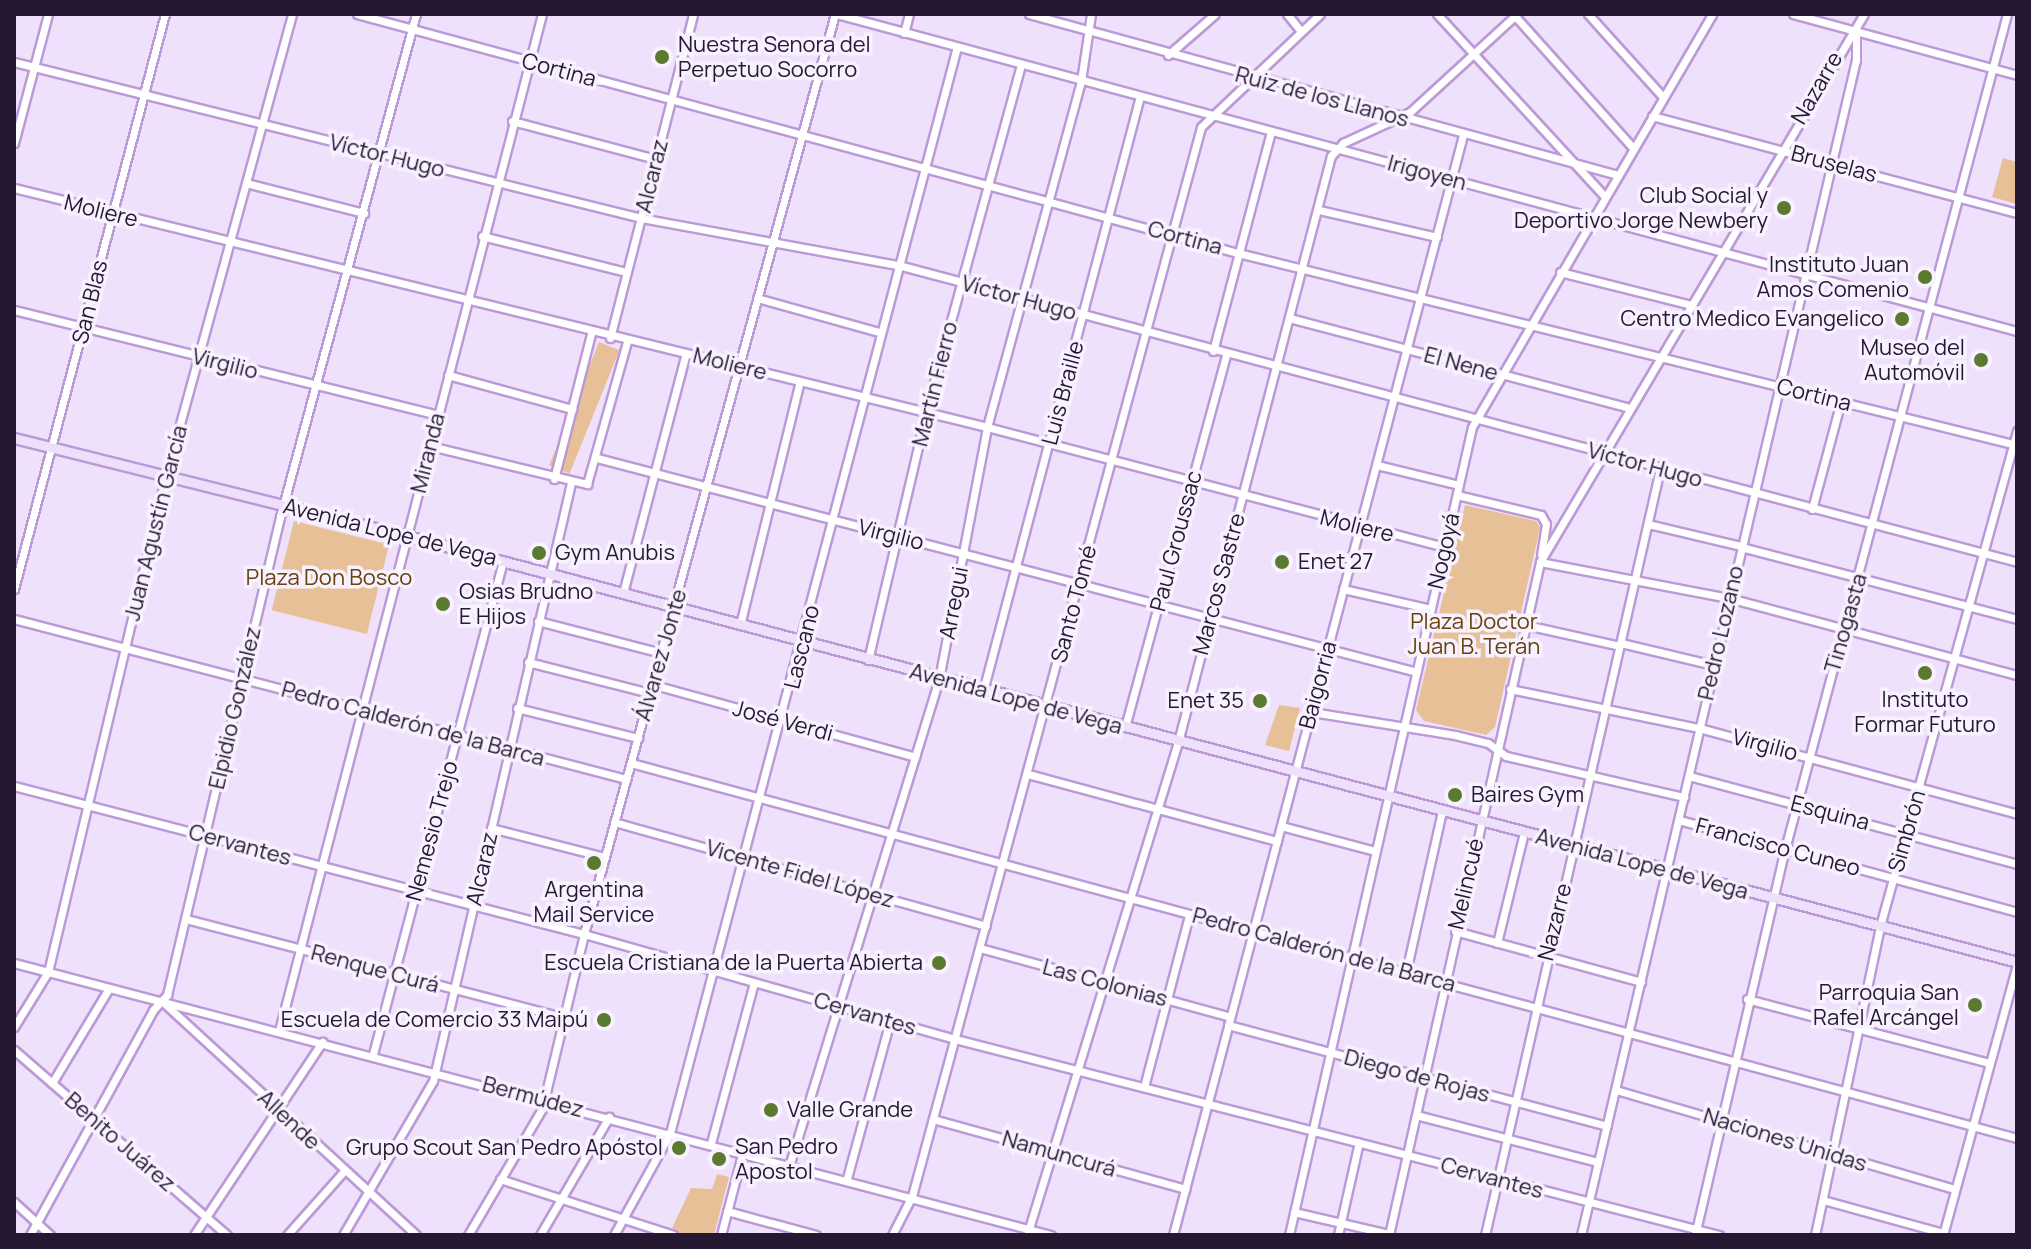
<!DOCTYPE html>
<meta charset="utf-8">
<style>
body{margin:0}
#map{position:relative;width:2031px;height:1249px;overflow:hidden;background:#efe1fb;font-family:Manrope,sans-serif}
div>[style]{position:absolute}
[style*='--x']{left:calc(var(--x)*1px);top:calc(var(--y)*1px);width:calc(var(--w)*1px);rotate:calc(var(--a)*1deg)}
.green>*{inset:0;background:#e7c097;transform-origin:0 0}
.roads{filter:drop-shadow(2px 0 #bc9ad8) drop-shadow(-2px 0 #bc9ad8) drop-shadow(0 2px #bc9ad8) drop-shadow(0 -2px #bc9ad8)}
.minor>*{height:7px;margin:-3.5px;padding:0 3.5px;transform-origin:3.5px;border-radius:3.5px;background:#fff}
.major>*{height:9px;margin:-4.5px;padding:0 4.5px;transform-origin:4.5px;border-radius:4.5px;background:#eedffb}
.dots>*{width:22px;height:22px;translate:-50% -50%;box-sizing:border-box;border:4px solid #f8f1ff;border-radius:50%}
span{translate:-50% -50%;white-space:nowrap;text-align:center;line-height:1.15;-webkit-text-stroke:7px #f8f1ff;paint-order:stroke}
.poi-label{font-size:22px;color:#251830}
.left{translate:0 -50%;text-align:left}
.right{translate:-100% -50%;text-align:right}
.street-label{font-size:22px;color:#251830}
.park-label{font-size:22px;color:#684108}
.frame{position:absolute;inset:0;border:16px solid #251830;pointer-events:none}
</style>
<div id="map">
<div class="green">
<div style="clip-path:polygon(2003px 158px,2017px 162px,2017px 204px,1992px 197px)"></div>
<div style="left:599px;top:342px;width:22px;height:133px;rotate:22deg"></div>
<div style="clip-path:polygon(1465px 505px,1536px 521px,1540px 528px,1495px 727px,1486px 735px,1424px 721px,1416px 710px)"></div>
<div style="left:294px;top:521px;width:98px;height:92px;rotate:14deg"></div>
<div style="clip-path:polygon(1279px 705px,1300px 708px,1289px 751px,1265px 745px)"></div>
<div style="clip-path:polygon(717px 1174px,729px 1177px,714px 1235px,680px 1235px,672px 1228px,691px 1188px,712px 1189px)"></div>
</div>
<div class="roads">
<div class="minor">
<div style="--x:357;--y:14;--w:913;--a:15.18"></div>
<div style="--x:1238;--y:253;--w:802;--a:13.85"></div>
<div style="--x:837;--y:14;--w:1222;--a:15.04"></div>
<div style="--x:1029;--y:14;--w:611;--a:15.29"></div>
<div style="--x:1287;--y:14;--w:22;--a:51"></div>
<div style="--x:1437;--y:14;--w:248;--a:47.4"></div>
<div style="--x:1588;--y:14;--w:112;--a:47.9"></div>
<div style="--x:1793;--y:14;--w:232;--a:15.2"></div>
<div style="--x:1515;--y:16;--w:177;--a:48.2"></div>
<div style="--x:904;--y:33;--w:20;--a:-75"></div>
<div style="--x:1168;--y:55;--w:62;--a:-41.1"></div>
<div style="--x:14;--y:62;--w:646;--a:13.97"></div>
<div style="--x:641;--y:218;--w:261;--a:10.4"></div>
<div style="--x:898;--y:265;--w:1158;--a:14.86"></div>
<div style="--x:1652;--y:116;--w:378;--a:14.9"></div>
<div style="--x:512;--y:121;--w:149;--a:14.8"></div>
<div style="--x:14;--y:143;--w:133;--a:-75.2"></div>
<div style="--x:246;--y:183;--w:122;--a:14.3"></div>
<div style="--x:14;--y:188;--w:1002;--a:13.8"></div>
<div style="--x:987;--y:427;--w:472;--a:14.7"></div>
<div style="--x:1319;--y:210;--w:121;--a:12.9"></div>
<div style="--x:482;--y:236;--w:148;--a:14"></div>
<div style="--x:1560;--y:272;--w:135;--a:14.1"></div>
<div style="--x:757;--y:298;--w:127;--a:15.6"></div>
<div style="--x:14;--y:310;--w:437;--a:13.9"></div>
<div style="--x:1293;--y:319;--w:349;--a:14.8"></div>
<div style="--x:610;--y:338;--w:334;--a:-75.6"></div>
<div style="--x:1213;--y:351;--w:227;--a:-75.2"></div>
<div style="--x:448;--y:375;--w:129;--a:15.3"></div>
<div style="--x:430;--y:446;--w:162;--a:13.6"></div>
<div style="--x:587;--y:484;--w:148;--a:-74.3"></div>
<div style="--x:597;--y:458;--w:847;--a:14.63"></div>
<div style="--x:1377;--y:465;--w:84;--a:13.7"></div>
<div style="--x:554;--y:479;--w:150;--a:-75.7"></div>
<div style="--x:1457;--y:495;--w:86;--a:13.4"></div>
<div style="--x:1541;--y:515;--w:10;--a:61"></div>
<div style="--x:1546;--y:524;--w:31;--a:99"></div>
<div style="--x:1812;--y:509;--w:112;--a:-75"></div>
<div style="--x:1648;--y:524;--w:96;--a:13.3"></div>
<div style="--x:1741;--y:547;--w:285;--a:14.6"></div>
<div style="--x:1540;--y:562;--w:192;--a:10.8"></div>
<div style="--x:1729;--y:598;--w:298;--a:15"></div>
<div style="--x:14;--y:589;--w:594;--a:-75.29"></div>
<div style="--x:1343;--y:589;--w:90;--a:12.8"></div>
<div style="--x:623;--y:593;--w:248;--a:-75.3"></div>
<div style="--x:14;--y:619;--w:633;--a:14.65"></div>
<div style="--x:538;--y:621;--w:128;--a:14.5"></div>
<div style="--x:740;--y:625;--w:251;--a:-76.2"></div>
<div style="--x:1526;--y:625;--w:96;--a:12.6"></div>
<div style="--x:1621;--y:643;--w:95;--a:13.4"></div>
<div style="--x:868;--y:660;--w:255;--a:-76.8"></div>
<div style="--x:926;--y:412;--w:361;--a:-74.7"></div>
<div style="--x:528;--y:662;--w:122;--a:14.3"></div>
<div style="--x:646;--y:692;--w:13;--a:-27"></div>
<div style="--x:658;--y:686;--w:267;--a:15.4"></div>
<div style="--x:1510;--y:689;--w:193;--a:11.7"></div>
<div style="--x:1699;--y:728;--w:329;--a:15.1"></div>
<div style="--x:983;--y:691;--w:615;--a:-75.22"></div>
<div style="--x:517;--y:708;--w:125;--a:13.9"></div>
<div style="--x:1312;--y:712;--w:145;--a:9.1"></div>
<div style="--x:1455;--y:735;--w:34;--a:14"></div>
<div style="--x:1488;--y:743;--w:22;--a:36"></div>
<div style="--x:1506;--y:756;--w:183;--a:13"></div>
<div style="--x:1125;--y:727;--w:385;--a:-74.8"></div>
<div style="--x:631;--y:763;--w:1436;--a:15.14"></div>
<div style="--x:1028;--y:774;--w:258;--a:15.1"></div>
<div style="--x:1689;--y:776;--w:340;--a:15"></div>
<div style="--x:14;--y:786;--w:589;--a:14.56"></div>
<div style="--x:584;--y:934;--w:386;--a:15.8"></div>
<div style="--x:955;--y:1039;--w:789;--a:14.39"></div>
<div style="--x:1679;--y:820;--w:350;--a:15.2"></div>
<div style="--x:614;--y:822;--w:386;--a:15.6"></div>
<div style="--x:1281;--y:826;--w:97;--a:14.9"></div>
<div style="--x:491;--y:828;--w:117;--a:14.4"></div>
<div style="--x:186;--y:919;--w:390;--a:14.6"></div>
<div style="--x:1455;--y:931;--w:193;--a:15.3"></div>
<div style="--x:1497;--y:943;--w:114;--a:-76.3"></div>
<div style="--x:980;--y:948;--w:259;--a:15.4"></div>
<div style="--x:14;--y:963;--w:1072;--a:14.7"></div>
<div style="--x:1406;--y:972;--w:165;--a:-77.4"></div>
<div style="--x:1747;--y:999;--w:250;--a:14.8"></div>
<div style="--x:165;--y:1004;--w:341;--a:42.6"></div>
<div style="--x:1228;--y:1025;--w:392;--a:14.9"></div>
<div style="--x:14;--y:1027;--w:65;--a:-58.3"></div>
<div style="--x:48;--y:972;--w:511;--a:-76.64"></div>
<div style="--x:166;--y:475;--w:478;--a:-74.7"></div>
<div style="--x:279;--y:1031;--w:1050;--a:-75.5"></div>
<div style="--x:14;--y:1050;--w:282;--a:41"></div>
<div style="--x:373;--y:1054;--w:510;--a:-75.23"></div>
<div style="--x:52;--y:1083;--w:111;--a:-59"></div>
<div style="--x:1144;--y:1087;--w:178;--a:-75.3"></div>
<div style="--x:1616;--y:1090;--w:353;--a:16.3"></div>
<div style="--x:1416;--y:1115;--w:188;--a:14.5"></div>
<div style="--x:933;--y:1119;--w:262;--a:15.5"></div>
<div style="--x:711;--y:1143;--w:166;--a:-75"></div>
<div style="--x:790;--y:1163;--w:506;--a:-72.89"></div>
<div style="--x:939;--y:679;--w:257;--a:-79.2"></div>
<div style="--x:987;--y:427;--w:359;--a:-74.8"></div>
<div style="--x:1081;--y:81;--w:68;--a:-81.5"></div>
<div style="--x:847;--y:1178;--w:163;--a:-74.7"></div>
<div style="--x:500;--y:1179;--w:182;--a:17.9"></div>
<div style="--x:1823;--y:1200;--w:124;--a:15.4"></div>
<div style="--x:14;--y:1202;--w:49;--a:42.5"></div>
<div style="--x:727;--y:1211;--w:92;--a:15.1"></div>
<div style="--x:1294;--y:1212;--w:98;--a:13"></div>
<div style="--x:30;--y:1235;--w:256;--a:-61.3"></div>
<div style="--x:153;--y:1010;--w:21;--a:-47"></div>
<div style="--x:167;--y:995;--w:491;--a:-76.7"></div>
<div style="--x:280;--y:517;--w:521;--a:-74.87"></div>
<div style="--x:194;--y:1235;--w:232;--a:-56.4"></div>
<div style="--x:287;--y:1235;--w:86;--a:-48.3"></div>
<div style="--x:343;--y:1235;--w:178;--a:-59.7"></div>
<div style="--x:433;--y:1081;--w:614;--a:-77.01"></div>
<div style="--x:468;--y:1235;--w:146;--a:-59.6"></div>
<div style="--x:542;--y:1109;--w:180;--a:-76.5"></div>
<div style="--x:584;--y:934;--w:954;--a:-74.74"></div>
<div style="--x:540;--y:1235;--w:137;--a:-59.7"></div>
<div style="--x:614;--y:1235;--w:116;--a:-61.2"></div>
<div style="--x:670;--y:1133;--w:1123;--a:-75.2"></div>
<div style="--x:721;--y:1235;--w:87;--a:-75.3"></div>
<div style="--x:892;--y:1235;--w:44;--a:-62.9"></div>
<div style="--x:912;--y:1196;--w:1107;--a:-74.87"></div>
<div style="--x:1201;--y:127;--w:164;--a:-43.5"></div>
<div style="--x:1027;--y:1235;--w:516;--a:-72.97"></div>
<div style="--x:1178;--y:742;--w:606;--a:-75.37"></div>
<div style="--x:1331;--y:156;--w:18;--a:-47"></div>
<div style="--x:1343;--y:143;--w:74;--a:-24.8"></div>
<div style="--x:1410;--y:112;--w:145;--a:-42.5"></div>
<div style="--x:1173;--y:1235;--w:1138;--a:-75.23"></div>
<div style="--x:1289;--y:1235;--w:828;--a:-77.24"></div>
<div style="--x:1472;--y:427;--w:478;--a:-59.8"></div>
<div style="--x:1338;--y:1235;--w:95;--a:-77.3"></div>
<div style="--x:1389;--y:1235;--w:690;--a:-77.35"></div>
<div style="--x:1540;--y:562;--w:637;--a:-59.41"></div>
<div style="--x:1485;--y:1235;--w:786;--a:-77.13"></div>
<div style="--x:1581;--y:1235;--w:1207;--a:-76.83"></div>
<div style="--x:1856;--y:60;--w:29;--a:-90"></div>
<div style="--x:1695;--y:1235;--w:396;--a:-76.9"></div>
<div style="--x:1785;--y:849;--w:864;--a:-75.11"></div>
<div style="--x:1815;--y:1235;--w:316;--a:-78.1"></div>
<div style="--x:1880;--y:926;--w:514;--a:-74.53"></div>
<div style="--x:1943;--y:1235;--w:281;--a:-74.7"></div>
</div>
<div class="major">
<div style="--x:14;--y:438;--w:394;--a:14"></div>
<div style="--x:396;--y:533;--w:1677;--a:14.82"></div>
</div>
</div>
<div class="dots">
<div style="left:662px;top:57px;background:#5b7a30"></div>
<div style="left:1784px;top:208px;background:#5b7a30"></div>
<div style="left:1925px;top:277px;background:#5b7a30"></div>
<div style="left:1902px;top:319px;background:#5b7a30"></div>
<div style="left:1981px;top:360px;background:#5b7a30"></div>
<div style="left:539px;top:553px;background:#5b7a30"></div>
<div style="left:1282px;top:562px;background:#5b7a30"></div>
<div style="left:443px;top:604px;background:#5b7a30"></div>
<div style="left:1925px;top:673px;background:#5b7a30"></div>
<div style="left:1260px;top:701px;background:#5b7a30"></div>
<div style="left:1455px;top:795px;background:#5b7a30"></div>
<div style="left:594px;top:863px;background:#5b7a30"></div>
<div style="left:939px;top:963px;background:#5b7a30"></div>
<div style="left:1975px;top:1005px;background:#5b7a30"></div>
<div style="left:604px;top:1020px;background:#5b7a30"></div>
<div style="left:771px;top:1110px;background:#5b7a30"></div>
<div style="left:679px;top:1148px;background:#5b7a30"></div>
<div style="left:719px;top:1159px;background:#5b7a30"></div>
</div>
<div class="poi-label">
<span class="left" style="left:678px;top:57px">Nuestra Senora del<br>Perpetuo Socorro</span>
<span class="right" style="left:1768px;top:208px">Club Social y<br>Deportivo Jorge Newbery</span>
<span class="right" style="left:1909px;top:277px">Instituto Juan<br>Amos Comenio</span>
<span class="right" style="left:1884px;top:319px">Centro Medico Evangelico</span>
<span class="right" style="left:1965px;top:360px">Museo del<br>Automóvil</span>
<span class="left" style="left:555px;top:553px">Gym Anubis</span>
<span class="left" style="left:1298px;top:562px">Enet 27</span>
<span class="left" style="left:459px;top:604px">Osias Brudno<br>E Hijos</span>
<span style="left:1925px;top:712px">Instituto<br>Formar Futuro</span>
<span class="right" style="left:1244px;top:701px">Enet 35</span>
<span class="left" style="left:1471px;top:795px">Baires Gym</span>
<span style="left:594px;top:902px">Argentina<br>Mail Service</span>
<span class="right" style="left:923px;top:963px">Escuela Cristiana de la Puerta Abierta</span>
<span class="right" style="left:1959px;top:1005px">Parroquia San<br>Rafel Arcángel</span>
<span class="right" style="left:588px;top:1020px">Escuela de Comercio 33 Maipú</span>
<span class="left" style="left:787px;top:1110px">Valle Grande</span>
<span class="left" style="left:735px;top:1159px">San Pedro<br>Apostol</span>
<span class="right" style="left:663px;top:1148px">Grupo Scout San Pedro Apóstol</span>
</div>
<div class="street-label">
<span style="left:559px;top:70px;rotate:15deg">Cortina</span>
<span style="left:1817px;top:88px;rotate:-60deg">Nazarre</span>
<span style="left:1322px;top:97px;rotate:15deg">Ruiz de los Llanos</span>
<span style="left:387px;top:156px;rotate:14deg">Víctor Hugo</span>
<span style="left:1834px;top:164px;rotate:15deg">Bruselas</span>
<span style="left:1427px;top:173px;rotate:15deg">Irigoyen</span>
<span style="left:652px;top:176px;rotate:-76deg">Alcaraz</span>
<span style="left:101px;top:211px;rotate:14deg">Moliere</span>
<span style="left:1185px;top:238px;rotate:15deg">Cortina</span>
<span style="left:1019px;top:298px;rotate:15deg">Víctor Hugo</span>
<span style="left:90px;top:302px;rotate:-76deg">San Blas</span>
<span style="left:225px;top:364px;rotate:14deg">Virgilio</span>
<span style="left:730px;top:364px;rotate:14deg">Moliere</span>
<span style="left:1461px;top:364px;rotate:15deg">El Nene</span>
<span style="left:935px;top:384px;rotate:-76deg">Martín Fierro</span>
<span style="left:1063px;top:393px;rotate:-75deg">Luis Braille</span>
<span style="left:1814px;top:395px;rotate:14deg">Cortina</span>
<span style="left:428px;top:453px;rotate:-76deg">Miranda</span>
<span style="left:1645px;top:465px;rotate:15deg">Víctor Hugo</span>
<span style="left:156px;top:523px;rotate:-76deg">Juan Agustín García</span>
<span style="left:1357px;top:526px;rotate:14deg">Moliere</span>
<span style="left:390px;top:532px;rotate:14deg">Avenida Lope de Vega</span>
<span style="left:891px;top:535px;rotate:14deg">Virgilio</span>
<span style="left:1176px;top:541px;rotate:-75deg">Paul Groussac</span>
<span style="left:1444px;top:551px;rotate:-77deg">Nogoyá</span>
<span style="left:1219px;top:584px;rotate:-75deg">Marcos Sastre</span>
<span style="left:954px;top:603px;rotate:-79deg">Arregui</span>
<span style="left:1074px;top:604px;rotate:-75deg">Santo Tomé</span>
<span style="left:1846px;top:623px;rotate:-74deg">Tinogasta</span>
<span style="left:1721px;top:633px;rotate:-77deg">Pedro Lozano</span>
<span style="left:802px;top:647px;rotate:-76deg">Lascano</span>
<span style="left:661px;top:655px;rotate:-74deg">Álvarez Jonte</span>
<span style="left:1318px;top:685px;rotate:-75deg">Baigorria</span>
<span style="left:1016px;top:699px;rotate:15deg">Avenida Lope de Vega</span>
<span style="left:235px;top:708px;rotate:-77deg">Elpidio González</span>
<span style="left:783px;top:721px;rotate:15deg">José Verdi</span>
<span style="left:413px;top:724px;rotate:15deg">Pedro Calderón de la Barca</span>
<span style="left:1765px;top:745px;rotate:15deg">Virgilio</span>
<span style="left:1830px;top:813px;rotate:15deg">Esquina</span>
<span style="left:432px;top:831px;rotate:-75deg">Nemesio Trejo</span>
<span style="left:1907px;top:831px;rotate:-74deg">Simbrón</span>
<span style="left:240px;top:845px;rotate:15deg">Cervantes</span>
<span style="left:1778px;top:847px;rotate:15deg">Francisco Cuneo</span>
<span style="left:1642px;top:864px;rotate:15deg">Avenida Lope de Vega</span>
<span style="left:482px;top:869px;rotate:-77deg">Alcaraz</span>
<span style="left:800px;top:874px;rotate:16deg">Vicente Fidel López</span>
<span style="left:1466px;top:884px;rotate:-77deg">Melincué</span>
<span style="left:1555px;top:922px;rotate:-76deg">Nazarre</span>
<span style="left:1324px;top:950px;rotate:15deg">Pedro Calderón de la Barca</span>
<span style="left:375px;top:969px;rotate:15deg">Renque Curá</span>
<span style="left:1105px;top:983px;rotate:15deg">Las Colonias</span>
<span style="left:865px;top:1014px;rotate:16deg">Cervantes</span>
<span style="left:1417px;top:1076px;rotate:15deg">Diego de Rojas</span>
<span style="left:533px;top:1097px;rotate:15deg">Bermúdez</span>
<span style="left:289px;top:1120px;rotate:43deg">Allende</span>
<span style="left:1785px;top:1140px;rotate:17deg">Naciones Unidas</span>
<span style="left:120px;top:1142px;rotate:41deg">Benito Juárez</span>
<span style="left:1059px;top:1154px;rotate:16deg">Namuncurá</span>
<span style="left:1492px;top:1178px;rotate:15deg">Cervantes</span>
</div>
<div class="park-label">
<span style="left:329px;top:578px">Plaza Don Bosco</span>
<span style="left:1474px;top:634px">Plaza Doctor<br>Juan B. Terán</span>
</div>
<div class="frame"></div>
</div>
